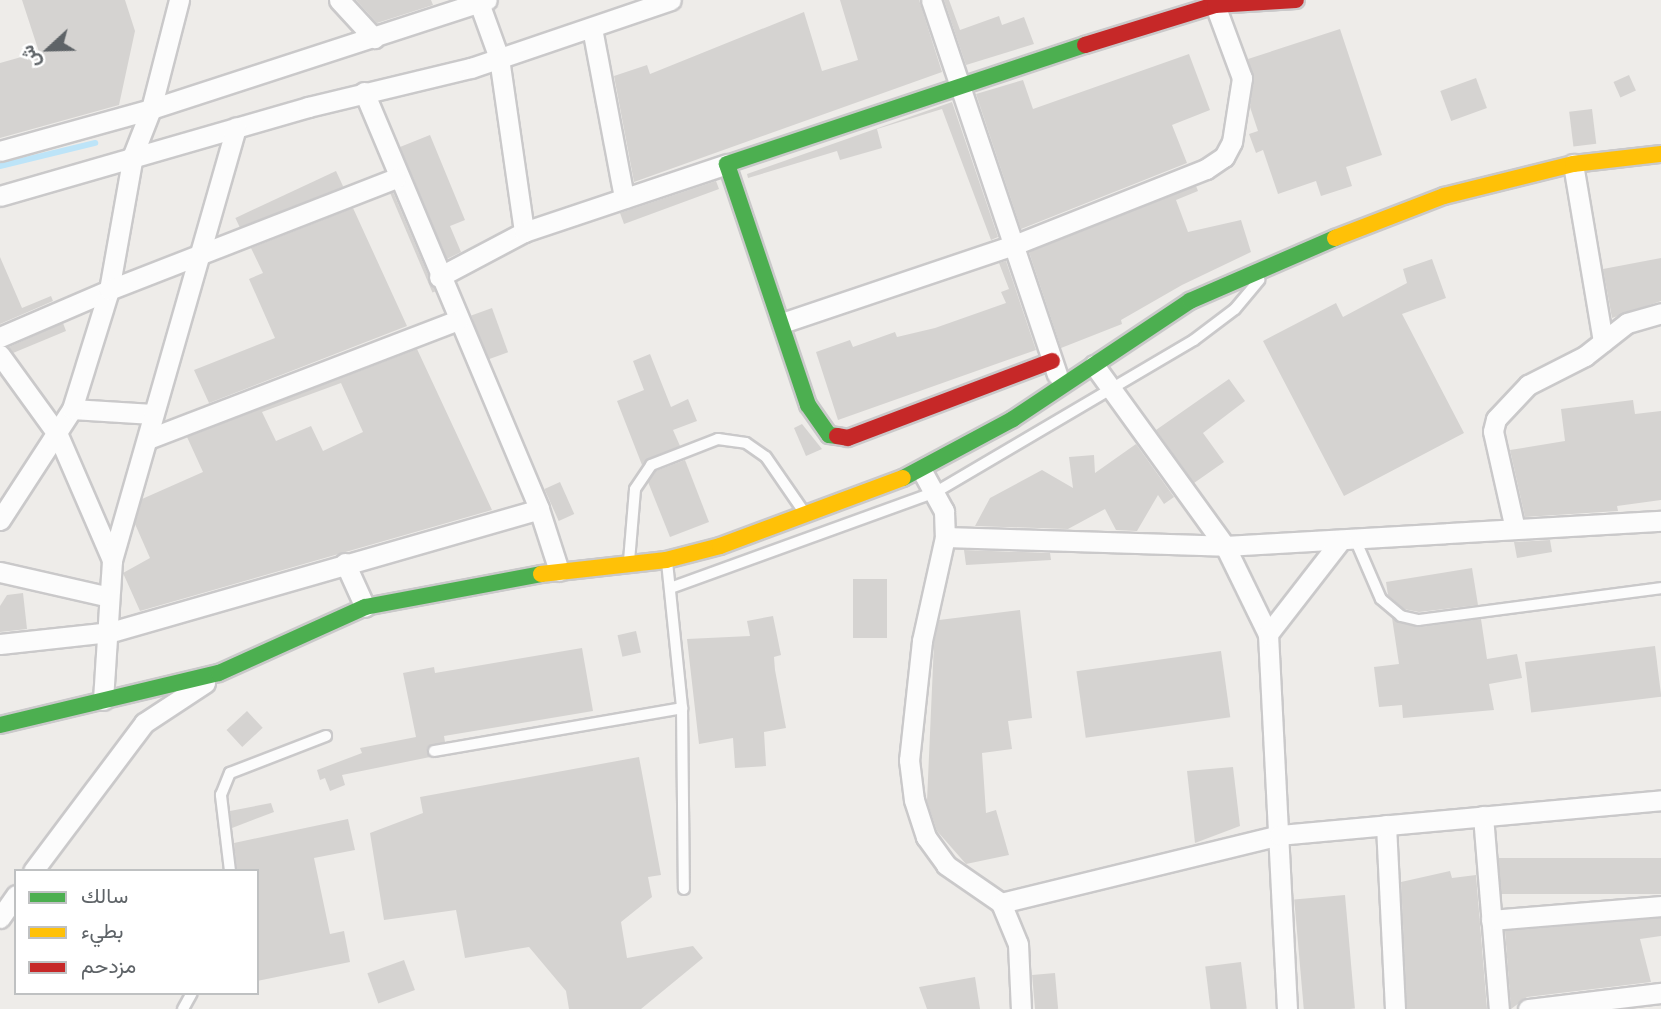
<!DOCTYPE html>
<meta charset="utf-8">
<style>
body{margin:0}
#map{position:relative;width:1661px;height:1009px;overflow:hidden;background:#eeece9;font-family:"Archivo Narrow",Vazirmatn,sans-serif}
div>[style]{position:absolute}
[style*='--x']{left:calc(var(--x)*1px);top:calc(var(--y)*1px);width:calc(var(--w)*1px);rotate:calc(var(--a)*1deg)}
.stream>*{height:6px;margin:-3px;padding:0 3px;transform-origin:3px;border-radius:3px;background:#bde4f8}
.building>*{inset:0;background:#d5d3d1;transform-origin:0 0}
.roads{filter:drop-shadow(2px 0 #cac9ca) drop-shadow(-2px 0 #cac9ca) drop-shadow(0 2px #cac9ca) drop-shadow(0 -2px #cac9ca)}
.lane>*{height:10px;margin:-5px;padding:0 5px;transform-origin:5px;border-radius:5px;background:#fcfcfc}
.street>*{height:19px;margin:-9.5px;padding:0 9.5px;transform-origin:9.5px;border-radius:9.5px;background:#fcfcfc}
.fast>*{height:16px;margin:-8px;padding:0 8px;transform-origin:8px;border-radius:8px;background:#4caf50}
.slow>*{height:16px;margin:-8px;padding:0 8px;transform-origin:8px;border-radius:8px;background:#ffc107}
.jam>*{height:16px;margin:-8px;padding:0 8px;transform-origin:8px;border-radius:8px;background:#c62828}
span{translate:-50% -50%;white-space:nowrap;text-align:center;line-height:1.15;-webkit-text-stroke:7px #fff;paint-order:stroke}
.legend{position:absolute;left:14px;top:869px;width:245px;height:126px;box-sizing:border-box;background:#fff;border:2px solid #bfc1c2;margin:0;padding:9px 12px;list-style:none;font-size:21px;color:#5e6367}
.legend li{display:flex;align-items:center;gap:14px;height:35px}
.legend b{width:35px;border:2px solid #bfc1c2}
.north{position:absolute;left:14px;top:14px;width:70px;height:70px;-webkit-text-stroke:5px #fff;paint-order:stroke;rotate:248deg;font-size:19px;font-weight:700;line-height:28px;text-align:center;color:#5e6367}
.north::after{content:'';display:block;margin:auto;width:24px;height:32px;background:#5e6367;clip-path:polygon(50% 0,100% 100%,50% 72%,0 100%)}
</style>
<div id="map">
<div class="stream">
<div style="--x:0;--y:166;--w:98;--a:-13.6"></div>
</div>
<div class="building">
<div style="clip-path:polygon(22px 0,125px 0,135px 31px,119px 105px,0 138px,0 63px,39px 52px)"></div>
<div style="clip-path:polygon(356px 0,431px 0,433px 5px,377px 23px)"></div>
<div style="clip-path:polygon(840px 0,919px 0,942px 72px,634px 182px,614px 76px,647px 65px,650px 74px,804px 12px,822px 71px,858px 60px)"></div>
<div style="clip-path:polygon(944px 0,949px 0,960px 30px,999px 16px,1002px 25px,1024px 17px,1034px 44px,966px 65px)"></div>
<div style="clip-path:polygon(1340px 29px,1382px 155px,1346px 167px,1352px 186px,1321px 196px,1316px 181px,1278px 194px,1263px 150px,1256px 153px,1249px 134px,1258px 131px,1250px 107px,1254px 79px,1248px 59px)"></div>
<div style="clip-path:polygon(1189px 54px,1210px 110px,1172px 125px,1187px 163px,1021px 229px,976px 94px,1023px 80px,1033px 109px)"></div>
<div style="left:1629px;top:75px;width:17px;height:17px;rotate:66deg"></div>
<div style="left:1476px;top:78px;width:32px;height:38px;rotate:70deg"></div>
<div style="clip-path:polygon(952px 102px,998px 237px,991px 240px,942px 109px,877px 129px,882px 148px,840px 160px,837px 151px,748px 178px,747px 174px)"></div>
<div style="left:1592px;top:109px;width:35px;height:23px;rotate:83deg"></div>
<div style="clip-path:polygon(430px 135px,465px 220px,450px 226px,461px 252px,447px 259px,400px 147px)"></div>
<div style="left:336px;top:171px;width:17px;height:111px;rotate:65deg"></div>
<div style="clip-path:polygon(716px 181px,719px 189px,624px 224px,620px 213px)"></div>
<div style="clip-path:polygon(1196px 186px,1198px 191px,1176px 200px,1188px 232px,1241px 220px,1251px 252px,1182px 285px,1121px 320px,1122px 324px,1061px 348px,1029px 252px)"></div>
<div style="left:393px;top:192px;width:108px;height:3px;rotate:67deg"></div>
<div style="clip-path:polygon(353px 208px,407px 326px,209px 403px,194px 370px,275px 338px,249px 279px,263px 273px,251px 248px)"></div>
<div style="clip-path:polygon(0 257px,22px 308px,51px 296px,53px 301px,0 324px)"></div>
<div style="clip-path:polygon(1661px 258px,1661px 301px,1612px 318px,1603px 269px)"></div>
<div style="clip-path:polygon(1432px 259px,1446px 298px,1402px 314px,1464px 433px,1344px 496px,1263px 341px,1336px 303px,1343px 317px,1407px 283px,1403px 269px)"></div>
<div style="clip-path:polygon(1006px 261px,1036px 350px,838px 420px,816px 352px,850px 340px,853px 347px,895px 332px,897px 337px,935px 328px,1006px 303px,1001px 292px,1009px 289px,999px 263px)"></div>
<div style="left:492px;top:308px;width:47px;height:22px;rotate:70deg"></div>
<div style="clip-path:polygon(63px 323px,66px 331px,13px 353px,9px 347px)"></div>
<div style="clip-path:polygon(evenodd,417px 349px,492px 510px,140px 611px,123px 573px,150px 558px,135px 524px,142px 499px,203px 472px,187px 437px,417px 349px,341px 383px,363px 432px,323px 451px,311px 426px,276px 441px,262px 412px,341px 383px)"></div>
<div style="clip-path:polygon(650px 354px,671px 407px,688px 399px,697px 421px,673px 430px,680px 446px,642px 465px,617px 401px,644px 390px,633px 361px)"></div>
<div style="clip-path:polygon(1229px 379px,1245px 401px,1203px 433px,1224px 462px,1194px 483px,1156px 430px)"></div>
<div style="clip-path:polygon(1633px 400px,1635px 414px,1661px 411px,1661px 500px,1617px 506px,1618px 511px,1525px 517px,1510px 450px,1565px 441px,1561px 409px)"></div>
<div style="clip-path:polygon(802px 424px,822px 449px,806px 456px,794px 428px)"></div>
<div style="clip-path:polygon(1136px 444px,1174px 497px,1164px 504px,1158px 495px,1137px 531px,1116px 530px,1105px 509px,1068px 529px,975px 526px,990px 498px,1042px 470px,1073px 488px,1069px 457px,1094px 455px,1095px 473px)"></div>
<div style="clip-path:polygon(685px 460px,709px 522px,670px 537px,648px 482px,656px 471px)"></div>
<div style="left:560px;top:482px;width:35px;height:17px;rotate:66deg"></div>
<div style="clip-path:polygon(1550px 540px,1552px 552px,1517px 558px,1514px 542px)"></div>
<div style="clip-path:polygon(964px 550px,1050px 553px,1051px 560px,966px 565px)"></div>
<div style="clip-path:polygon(1472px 568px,1478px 605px,1419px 612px,1404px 609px,1388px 595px,1386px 582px)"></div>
<div style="left:853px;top:579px;width:34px;height:59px"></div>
<div style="clip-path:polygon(23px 593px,27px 629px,0 632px,0 606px,7px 595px)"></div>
<div style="clip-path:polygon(1020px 610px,1032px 718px,1008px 721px,1012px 749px,982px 753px,986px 813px,996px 810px,1009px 855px,966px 864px,937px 831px,927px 801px,934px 643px,939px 620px)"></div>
<div style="clip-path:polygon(773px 616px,781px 655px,774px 657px,775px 670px,786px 728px,764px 732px,766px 766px,735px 768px,733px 738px,699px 744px,687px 639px,750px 636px,747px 621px)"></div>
<div style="clip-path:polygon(1392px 618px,1420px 627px,1481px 619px,1487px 659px,1517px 654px,1522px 678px,1489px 684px,1494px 710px,1403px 718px,1402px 705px,1379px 707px,1374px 667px,1399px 664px)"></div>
<div style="left:636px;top:631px;width:22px;height:19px;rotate:77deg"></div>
<div style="left:1655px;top:646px;width:51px;height:131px;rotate:83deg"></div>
<div style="clip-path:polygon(582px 648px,593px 711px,444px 736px,445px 742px,427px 748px,430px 757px,342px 775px,345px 785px,330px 791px,325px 778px,320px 780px,317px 770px,362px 753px,360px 748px,416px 737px,403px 673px,434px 667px,435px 673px)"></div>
<div style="left:1221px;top:651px;width:67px;height:146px;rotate:82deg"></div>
<div style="left:247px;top:711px;width:23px;height:28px;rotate:47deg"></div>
<div style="clip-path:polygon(639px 757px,661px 875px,648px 877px,652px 897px,621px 922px,627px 958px,693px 946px,703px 958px,641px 1009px,569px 1009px,566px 991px,529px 947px,465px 958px,456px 910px,384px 920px,370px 833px,423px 813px,420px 797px)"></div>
<div style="clip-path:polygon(1233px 767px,1240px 826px,1195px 843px,1187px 771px)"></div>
<div style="clip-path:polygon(271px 803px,274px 812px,232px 828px,230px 811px)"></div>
<div style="clip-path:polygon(348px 819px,355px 850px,314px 858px,330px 934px,344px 931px,350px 962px,257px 981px,257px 871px,237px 871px,234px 843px)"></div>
<div style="left:1661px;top:858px;width:36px;height:162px;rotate:90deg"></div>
<div style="clip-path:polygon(1450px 871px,1452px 878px,1476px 875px,1487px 1009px,1407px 1009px,1401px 882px)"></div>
<div style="left:1345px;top:895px;width:114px;height:51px;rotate:85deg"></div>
<div style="clip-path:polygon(1661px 918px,1661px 936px,1640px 939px,1651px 982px,1527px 997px,1511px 1009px,1505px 931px)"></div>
<div style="left:404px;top:960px;width:32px;height:39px;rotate:70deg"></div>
<div style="left:1241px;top:962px;width:47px;height:36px;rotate:83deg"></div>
<div style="left:1055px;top:973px;width:36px;height:23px;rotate:85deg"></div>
<div style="clip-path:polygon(975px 977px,980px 1009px,927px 1009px,919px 987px)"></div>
</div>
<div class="roads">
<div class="lane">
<div style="--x:1355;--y:539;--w:65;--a:66.6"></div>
<div style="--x:1381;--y:599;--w:26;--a:40"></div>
<div style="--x:1401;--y:616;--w:18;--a:13"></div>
<div style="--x:1419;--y:620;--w:244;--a:-7.5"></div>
<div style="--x:629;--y:561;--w:72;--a:-85.2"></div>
<div style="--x:635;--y:489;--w:29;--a:-56"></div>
<div style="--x:651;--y:465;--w:72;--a:-21.2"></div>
<div style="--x:718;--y:439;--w:28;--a:8"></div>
<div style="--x:746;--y:443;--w:24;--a:35"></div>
<div style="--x:766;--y:457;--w:67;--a:55.4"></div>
<div style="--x:667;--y:562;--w:147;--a:84.1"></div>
<div style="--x:682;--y:708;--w:181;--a:89.4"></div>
<div style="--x:673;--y:587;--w:280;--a:-19.9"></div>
<div style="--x:936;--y:492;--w:299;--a:-30.5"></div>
<div style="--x:1194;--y:340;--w:51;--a:-37.1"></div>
<div style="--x:1235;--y:309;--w:38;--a:-50"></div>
<div style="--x:434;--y:751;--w:252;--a:-9.8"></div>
<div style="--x:230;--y:871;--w:77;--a:-96.8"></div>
<div style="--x:221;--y:795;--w:24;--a:-68"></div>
<div style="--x:230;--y:773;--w:103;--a:-21.1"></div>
<div style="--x:183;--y:1009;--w:18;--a:-61"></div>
</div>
<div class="street">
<div style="--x:339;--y:0;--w:52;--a:47.4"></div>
<div style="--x:478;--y:0;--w:62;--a:70.1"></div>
<div style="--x:499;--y:58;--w:176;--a:81.8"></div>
<div style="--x:931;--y:0;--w:395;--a:71.4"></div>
<div style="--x:592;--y:28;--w:173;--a:79.3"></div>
<div style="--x:364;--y:92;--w:452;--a:67.2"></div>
<div style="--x:539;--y:509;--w:65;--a:72.1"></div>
<div style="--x:0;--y:151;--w:157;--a:-15.5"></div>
<div style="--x:151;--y:109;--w:353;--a:-18"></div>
<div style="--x:1573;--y:164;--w:180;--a:80.4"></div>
<div style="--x:0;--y:196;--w:321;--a:-16.1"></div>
<div style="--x:308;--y:107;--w:168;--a:-13.5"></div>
<div style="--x:471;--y:68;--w:211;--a:-18.8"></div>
<div style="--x:439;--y:277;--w:96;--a:-27.9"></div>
<div style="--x:524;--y:232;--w:214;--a:-18.5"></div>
<div style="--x:782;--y:323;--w:245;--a:-18.6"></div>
<div style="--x:1014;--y:245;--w:206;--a:-21.6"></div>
<div style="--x:1206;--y:169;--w:22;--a:-34"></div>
<div style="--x:1224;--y:157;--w:17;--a:-62"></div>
<div style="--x:1232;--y:142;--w:65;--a:-81.1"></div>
<div style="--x:1242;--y:78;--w:78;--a:-110.3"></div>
<div style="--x:0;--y:337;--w:119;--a:-23.3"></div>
<div style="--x:109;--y:290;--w:137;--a:-79.9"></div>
<div style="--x:133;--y:155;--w:49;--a:-68.6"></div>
<div style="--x:151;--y:109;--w:113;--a:-75.6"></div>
<div style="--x:0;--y:355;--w:99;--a:54.1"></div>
<div style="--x:58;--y:435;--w:136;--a:66.6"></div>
<div style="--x:1094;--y:365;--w:223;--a:54.1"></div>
<div style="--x:1225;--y:546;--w:98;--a:64"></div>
<div style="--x:1268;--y:634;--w:375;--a:87.1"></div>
<div style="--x:72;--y:409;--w:81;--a:3.5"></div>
<div style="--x:148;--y:439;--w:332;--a:-21"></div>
<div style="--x:922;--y:471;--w:46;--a:61.2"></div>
<div style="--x:944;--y:511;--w:26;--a:88"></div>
<div style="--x:945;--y:537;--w:107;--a:102.5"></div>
<div style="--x:922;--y:641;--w:120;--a:96.2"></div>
<div style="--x:909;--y:760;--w:40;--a:82.9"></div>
<div style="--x:914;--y:800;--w:39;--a:72"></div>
<div style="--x:926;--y:837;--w:34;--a:54"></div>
<div style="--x:946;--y:865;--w:67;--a:34.6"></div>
<div style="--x:1001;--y:903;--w:44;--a:67.5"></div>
<div style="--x:1018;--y:944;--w:65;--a:87.4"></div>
<div style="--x:0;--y:520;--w:132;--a:-57"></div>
<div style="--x:72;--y:409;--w:125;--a:-72.7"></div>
<div style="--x:109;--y:290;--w:308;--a:-21.3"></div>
<div style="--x:1515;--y:529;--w:100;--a:-102.7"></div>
<div style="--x:1493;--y:431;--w:12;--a:-76"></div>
<div style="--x:1496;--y:419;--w:47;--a:-46.7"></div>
<div style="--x:1528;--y:385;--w:64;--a:-27"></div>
<div style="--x:1585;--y:356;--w:53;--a:-38.2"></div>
<div style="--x:1627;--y:323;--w:35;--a:-16"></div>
<div style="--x:945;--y:537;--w:280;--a:1.8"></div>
<div style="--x:1225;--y:546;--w:437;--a:-3.3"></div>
<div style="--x:345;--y:563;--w:48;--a:65.6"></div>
<div style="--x:0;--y:572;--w:109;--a:12.8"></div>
<div style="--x:1268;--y:634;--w:119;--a:-52.2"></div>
<div style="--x:0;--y:644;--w:112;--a:-6.2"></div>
<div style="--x:111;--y:632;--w:445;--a:-16"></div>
<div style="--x:103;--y:700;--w:140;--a:-86.3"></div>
<div style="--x:112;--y:560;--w:450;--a:-74"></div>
<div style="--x:1483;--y:816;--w:194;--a:85.3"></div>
<div style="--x:1386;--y:825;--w:184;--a:87.2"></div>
<div style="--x:33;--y:871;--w:185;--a:-53.1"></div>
<div style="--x:144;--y:723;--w:73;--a:-33.3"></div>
<div style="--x:1001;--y:903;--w:286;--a:-13.7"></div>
<div style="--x:1279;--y:835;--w:384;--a:-5.2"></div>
<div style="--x:0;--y:918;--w:28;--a:-55"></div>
<div style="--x:1491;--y:920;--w:171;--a:-4.7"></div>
<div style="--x:1528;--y:1009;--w:134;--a:-6.9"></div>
</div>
<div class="fast">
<div style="--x:837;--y:436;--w:8;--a:-173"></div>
<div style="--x:829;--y:435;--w:37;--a:-125"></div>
<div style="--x:808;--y:405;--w:254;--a:-108.6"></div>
<div style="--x:727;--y:164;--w:377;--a:-18.4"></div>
<div style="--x:903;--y:478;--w:125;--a:-28.2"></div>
<div style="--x:1013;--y:419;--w:213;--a:-33.7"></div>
<div style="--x:1190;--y:301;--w:158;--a:-23.5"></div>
<div style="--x:0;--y:725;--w:225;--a:-13.4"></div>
<div style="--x:219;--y:673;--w:160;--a:-24.3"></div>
<div style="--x:365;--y:607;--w:179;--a:-10.6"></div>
</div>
<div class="slow">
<div style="--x:1335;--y:238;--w:117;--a:-21.1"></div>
<div style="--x:1444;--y:196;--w:133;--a:-13.9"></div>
<div style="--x:1573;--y:164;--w:89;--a:-6.5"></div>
<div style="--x:541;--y:574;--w:126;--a:-6.4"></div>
<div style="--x:666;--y:560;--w:56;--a:-14.5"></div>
<div style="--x:720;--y:546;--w:195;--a:-20.4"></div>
</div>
<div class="jam">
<div style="--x:1085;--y:45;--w:136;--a:-17.1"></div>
<div style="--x:1215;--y:5;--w:81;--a:-3.5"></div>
<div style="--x:837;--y:436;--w:11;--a:10"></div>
<div style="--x:848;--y:438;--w:218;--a:-20.7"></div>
</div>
</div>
<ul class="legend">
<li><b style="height:9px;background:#4caf50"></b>سالك</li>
<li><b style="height:9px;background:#ffc107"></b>بطيء</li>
<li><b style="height:9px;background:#c62828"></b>مزدحم</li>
</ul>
<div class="north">ش</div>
</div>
